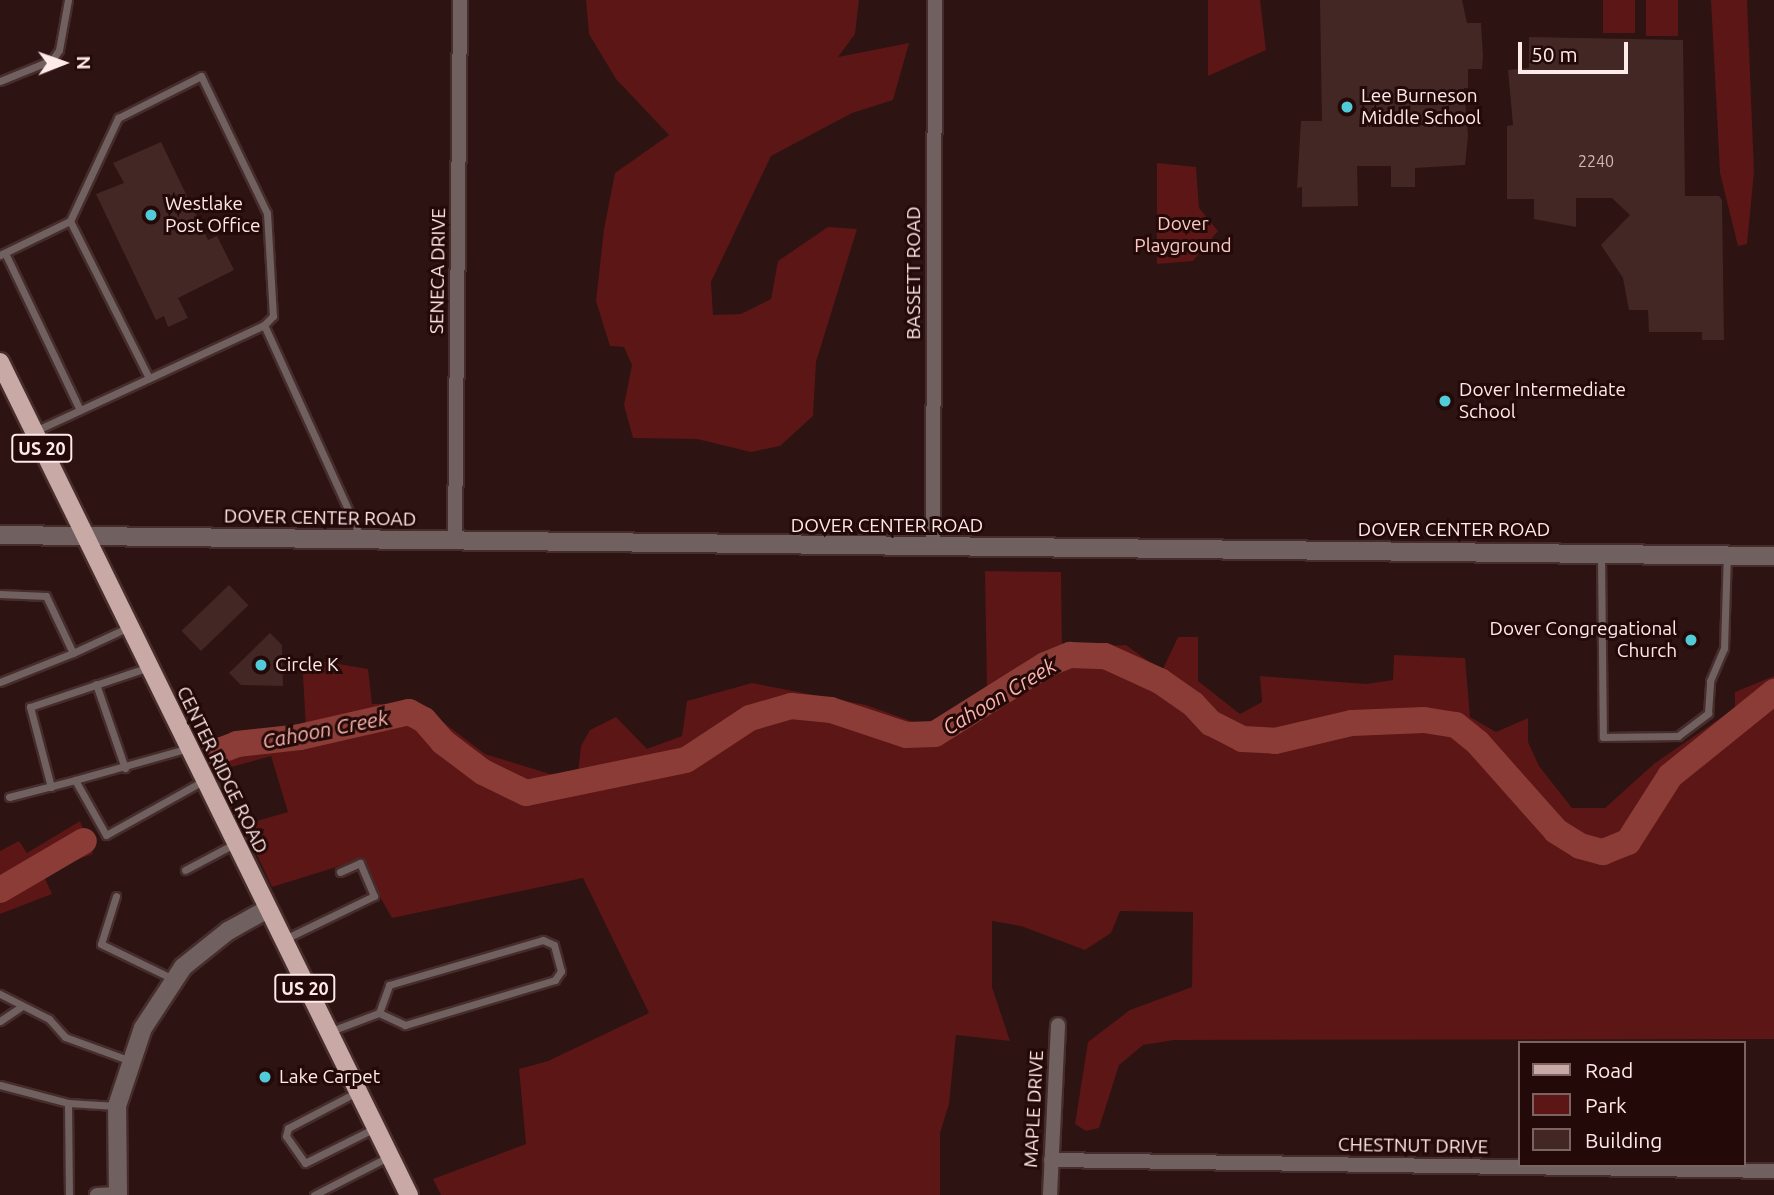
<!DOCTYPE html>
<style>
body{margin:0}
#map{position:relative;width:1774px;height:1195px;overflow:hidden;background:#2d1311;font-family:Ubuntu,sans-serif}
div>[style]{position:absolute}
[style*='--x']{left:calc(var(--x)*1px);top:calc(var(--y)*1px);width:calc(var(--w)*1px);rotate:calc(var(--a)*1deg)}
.green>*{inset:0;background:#5b1615;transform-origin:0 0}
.river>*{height:26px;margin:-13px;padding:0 13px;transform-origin:13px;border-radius:13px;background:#8b3c37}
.building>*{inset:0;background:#432724;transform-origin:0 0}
.roads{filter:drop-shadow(2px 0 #462d2b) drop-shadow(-2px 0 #462d2b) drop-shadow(0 2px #462d2b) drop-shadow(0 -2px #462d2b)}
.service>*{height:7px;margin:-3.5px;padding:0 3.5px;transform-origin:3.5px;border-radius:3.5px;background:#706160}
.minor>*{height:14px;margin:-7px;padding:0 7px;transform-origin:7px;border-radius:7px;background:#706160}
.tertiary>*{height:18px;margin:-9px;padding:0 9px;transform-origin:9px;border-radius:9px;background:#706160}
.primary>*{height:18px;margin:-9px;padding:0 9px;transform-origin:9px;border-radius:9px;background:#c8a9a5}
.dots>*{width:19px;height:19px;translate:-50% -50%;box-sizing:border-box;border:4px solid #230908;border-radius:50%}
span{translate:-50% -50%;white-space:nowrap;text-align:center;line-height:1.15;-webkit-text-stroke:6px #230908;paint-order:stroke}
.number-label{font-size:16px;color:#cfb9b7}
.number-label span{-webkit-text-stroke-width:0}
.shield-label span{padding:2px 5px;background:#230908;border:2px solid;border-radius:5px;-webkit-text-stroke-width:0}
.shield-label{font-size:18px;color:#feeae8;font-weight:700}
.poi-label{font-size:19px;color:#feeae8}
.left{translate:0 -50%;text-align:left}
.right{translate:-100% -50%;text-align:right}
.park-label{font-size:19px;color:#fac9c4}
.street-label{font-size:19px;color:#feeae8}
.water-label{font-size:21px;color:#fbb4ad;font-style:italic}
.legend{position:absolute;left:1518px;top:1041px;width:228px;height:126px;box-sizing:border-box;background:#230908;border:2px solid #7b6362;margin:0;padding:9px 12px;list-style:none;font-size:21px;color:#feeae8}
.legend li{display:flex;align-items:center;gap:14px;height:35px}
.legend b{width:35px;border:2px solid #7b6362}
.north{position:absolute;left:28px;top:28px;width:70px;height:70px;-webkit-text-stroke:5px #230908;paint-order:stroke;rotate:89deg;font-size:19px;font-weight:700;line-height:28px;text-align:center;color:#feeae8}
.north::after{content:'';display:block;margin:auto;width:24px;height:32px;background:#feeae8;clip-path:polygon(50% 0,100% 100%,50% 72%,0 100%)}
.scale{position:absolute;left:1518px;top:42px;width:110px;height:32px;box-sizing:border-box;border:4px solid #feeae8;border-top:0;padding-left:9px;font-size:21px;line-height:24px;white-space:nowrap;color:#feeae8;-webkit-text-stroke:5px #230908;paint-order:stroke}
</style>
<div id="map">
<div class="green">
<div style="clip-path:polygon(586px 0,859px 0,855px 34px,838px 57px,909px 43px,893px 100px,852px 113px,771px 156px,711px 282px,713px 315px,741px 314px,771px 299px,778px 261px,828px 227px,857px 229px,816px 362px,813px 416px,780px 446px,751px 452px,697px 439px,633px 438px,624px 405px,632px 365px,624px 347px,610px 346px,596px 301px,604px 229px,615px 173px,669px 135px,616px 79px,589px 34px)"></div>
<div style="clip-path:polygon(1208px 0,1260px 0,1266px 50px,1208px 76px)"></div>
<div style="left:1603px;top:0;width:32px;height:33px"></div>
<div style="left:1646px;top:0;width:32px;height:36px"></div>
<div style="clip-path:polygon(1711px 0,1747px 0,1754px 172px,1747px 244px,1738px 246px,1720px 173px)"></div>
<div style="clip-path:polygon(1157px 163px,1196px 167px,1199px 208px,1218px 231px,1193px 261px,1157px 264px)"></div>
<div style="clip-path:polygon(985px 571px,1061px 572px,1062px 648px,1126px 645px,1162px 671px,1178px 637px,1198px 637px,1198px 681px,1240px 714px,1262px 702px,1260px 676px,1366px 684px,1393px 680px,1394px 655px,1465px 658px,1470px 717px,1496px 732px,1528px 718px,1528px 742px,1539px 766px,1572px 808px,1605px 808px,1655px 763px,1735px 708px,1735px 692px,1774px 676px,1774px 1039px,1174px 1040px,1143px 1045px,1119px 1065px,1099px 1128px,1086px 1131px,1075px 1124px,1088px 1042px,1130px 1010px,1192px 987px,1193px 912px,1120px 911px,1111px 933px,1085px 950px,1021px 926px,992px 921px,992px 987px,1010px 1041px,956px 1035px,949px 1104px,940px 1133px,940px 1195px,441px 1195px,433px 1179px,526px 1144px,519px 1069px,548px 1061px,649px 1013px,583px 878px,392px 918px,359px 860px,272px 887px,243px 825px,288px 812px,271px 756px,217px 771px,206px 748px,306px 729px,302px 658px,368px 669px,372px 704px,419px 704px,485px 754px,550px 774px,578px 773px,581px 746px,590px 730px,616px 717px,647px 749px,682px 736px,687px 701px,752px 683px,866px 705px,922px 725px,987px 694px)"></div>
<div style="clip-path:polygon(80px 821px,93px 854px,42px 872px,52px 894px,0 914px,0 851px,19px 841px,27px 853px)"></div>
</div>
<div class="river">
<div style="--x:214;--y:753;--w:25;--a:-21"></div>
<div style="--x:237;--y:744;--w:63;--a:-6.3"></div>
<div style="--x:300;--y:737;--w:112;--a:-12.9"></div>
<div style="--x:409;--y:712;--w:17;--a:28"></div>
<div style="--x:424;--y:720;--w:29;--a:49"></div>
<div style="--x:443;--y:742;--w:50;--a:36.9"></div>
<div style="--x:483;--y:772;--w:48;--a:26"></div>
<div style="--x:526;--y:793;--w:163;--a:-11.7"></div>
<div style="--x:686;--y:760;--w:77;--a:-33.3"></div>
<div style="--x:750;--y:718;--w:43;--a:-16.3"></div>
<div style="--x:791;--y:706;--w:40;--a:5.7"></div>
<div style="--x:831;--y:710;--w:79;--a:18.4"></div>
<div style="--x:906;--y:735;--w:29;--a:-2"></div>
<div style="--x:935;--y:734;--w:130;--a:-32.1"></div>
<div style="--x:1045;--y:665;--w:27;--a:-22"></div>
<div style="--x:1070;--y:655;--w:35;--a:2"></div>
<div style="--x:1105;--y:656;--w:60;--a:24.4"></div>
<div style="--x:1160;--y:681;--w:40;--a:34.9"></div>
<div style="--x:1193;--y:704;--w:26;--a:47"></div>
<div style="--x:1211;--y:723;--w:35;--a:27"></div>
<div style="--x:1242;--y:739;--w:33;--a:3"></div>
<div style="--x:1275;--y:741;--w:79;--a:-13.2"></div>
<div style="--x:1352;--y:723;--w:72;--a:-2.4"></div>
<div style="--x:1424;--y:720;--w:32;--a:9"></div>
<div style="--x:1456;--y:725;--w:28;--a:39"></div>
<div style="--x:1478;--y:743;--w:118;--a:48.4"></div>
<div style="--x:1556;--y:831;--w:28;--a:32"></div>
<div style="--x:1580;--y:846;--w:24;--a:15"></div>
<div style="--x:1603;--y:852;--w:27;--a:-22"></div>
<div style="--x:1628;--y:842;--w:78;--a:-57.5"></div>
<div style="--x:1670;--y:776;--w:134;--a:-38.9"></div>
<div style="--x:0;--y:890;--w:97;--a:-30.3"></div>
</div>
<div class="building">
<div style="clip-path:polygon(1320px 0,1462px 0,1467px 23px,1481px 23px,1483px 56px,1482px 69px,1468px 69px,1468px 88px,1464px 88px,1468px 136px,1465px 165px,1415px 168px,1415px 187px,1391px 187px,1391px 166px,1357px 166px,1358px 206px,1302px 207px,1302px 187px,1297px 188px,1301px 121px,1322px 121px)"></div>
<div style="clip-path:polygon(1529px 37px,1683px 40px,1685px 196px,1719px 196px,1722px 200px,1724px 340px,1702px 340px,1702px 332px,1649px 332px,1648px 310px,1629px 310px,1623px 278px,1601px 245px,1630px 215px,1612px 198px,1576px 198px,1576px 227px,1534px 219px,1534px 199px,1507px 199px,1507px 126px,1513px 125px,1508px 70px,1529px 68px)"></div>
<div style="clip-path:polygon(161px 142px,208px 240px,217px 236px,234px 270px,178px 298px,188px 318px,168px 327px,164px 316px,156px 320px,96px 194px,124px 183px,113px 163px)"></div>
<div style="left:229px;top:585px;width:28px;height:66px;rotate:46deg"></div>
<div style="clip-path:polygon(270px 633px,282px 645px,283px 686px,241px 685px,229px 673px)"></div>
</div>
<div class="roads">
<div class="service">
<div style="--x:0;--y:81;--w:56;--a:-22"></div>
<div style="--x:52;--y:60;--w:12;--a:-55"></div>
<div style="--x:59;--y:50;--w:51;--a:-79.8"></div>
<div style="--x:70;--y:221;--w:114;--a:-65"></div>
<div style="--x:118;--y:118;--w:93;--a:-26.8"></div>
<div style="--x:201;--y:76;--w:152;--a:64.3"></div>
<div style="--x:267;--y:213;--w:103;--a:86.7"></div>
<div style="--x:273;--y:316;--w:13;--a:135"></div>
<div style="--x:5;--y:253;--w:174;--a:64.5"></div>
<div style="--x:0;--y:255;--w:78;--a:-25.9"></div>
<div style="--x:70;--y:221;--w:176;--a:63.3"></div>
<div style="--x:35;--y:431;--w:252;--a:-24.8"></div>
<div style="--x:264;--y:325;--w:232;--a:65.5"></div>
<div style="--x:1601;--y:556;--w:181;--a:89.4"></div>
<div style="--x:1603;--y:737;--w:75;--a:-0.8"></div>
<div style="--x:1678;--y:736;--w:38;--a:-37"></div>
<div style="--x:1708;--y:713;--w:32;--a:-86"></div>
<div style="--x:1710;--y:681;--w:36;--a:-67"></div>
<div style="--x:1724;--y:648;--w:93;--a:-88.2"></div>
<div style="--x:0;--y:594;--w:46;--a:2.5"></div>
<div style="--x:46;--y:596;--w:63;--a:64.7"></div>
<div style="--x:73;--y:653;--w:62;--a:-24.9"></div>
<div style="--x:0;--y:682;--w:79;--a:-21.7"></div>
<div style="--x:96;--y:684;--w:89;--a:71"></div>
<div style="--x:189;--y:748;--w:118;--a:164.3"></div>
<div style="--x:75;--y:780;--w:63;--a:60.6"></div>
<div style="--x:106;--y:835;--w:111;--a:-29.1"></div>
<div style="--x:51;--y:787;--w:83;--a:-104.7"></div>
<div style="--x:30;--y:707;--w:126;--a:-18.6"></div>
<div style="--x:9;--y:797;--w:68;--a:-14.4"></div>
<div style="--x:185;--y:870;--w:55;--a:-28"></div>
<div style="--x:116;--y:896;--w:50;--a:107.4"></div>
<div style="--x:101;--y:944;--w:80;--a:25.9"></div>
<div style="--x:285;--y:939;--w:99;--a:-25.8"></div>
<div style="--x:374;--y:896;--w:36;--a:-113"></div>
<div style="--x:360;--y:863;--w:22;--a:156"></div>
<div style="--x:0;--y:994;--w:55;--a:27"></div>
<div style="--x:49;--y:1019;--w:24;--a:48"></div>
<div style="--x:65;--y:1037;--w:70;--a:20"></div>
<div style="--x:0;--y:1021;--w:27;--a:-34"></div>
<div style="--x:331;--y:1031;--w:51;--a:-20.6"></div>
<div style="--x:379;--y:1013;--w:30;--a:-70"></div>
<div style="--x:389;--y:985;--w:160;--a:-16.3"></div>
<div style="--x:543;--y:940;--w:12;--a:24"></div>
<div style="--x:554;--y:945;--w:27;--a:75"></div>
<div style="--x:561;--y:971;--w:11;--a:124"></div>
<div style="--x:555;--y:980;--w:157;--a:163.3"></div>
<div style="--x:405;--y:1025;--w:29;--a:-155"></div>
<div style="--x:0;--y:1085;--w:70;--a:14.8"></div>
<div style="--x:68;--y:1103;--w:48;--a:3.6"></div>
<div style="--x:357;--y:1092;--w:78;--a:152.4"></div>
<div style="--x:288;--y:1128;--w:8;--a:104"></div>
<div style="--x:286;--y:1136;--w:33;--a:55"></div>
<div style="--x:305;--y:1163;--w:78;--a:-26.6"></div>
<div style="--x:68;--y:1103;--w:92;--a:89.4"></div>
<div style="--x:314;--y:1195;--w:83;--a:-27.2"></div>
</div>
<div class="minor">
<div style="--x:455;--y:542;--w:542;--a:-89.47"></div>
<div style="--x:933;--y:547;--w:547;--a:-89.79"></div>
<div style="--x:1051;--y:1160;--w:723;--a:0.87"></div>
<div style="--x:97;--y:1195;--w:21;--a:-3"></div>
<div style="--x:1050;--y:1195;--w:170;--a:-87.3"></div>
</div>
<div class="tertiary">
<div style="--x:0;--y:535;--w:1774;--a:0.68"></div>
<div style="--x:118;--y:1195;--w:89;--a:-90.6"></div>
<div style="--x:117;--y:1106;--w:82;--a:-71.6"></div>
<div style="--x:143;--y:1028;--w:73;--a:-56.7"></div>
<div style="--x:183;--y:967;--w:58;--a:-38.7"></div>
<div style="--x:228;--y:931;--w:43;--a:-28.9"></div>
</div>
<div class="primary">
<div style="--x:0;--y:362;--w:928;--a:63.85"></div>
</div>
</div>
<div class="dots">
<div style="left:1347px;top:107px;background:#52cbd9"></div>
<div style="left:151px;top:215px;background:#52cbd9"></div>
<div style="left:1445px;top:401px;background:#52cbd9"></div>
<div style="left:1691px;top:640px;background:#52cbd9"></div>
<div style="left:261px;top:665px;background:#52cbd9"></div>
<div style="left:265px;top:1077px;background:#52cbd9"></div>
</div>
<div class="number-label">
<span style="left:1596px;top:161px">2240</span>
</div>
<div class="shield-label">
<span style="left:42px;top:448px">US 20</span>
<span style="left:305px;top:988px">US 20</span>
</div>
<div class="poi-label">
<span class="left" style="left:1361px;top:107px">Lee Burneson<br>Middle School</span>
<span class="left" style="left:165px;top:215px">Westlake<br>Post Office</span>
<span class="left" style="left:1459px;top:401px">Dover Intermediate<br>School</span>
<span class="right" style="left:1677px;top:640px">Dover Congregational<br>Church</span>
<span class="left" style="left:275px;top:665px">Circle K</span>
<span class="left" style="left:279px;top:1077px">Lake Carpet</span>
</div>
<div class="park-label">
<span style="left:1183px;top:235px">Dover<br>Playground</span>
</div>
<div class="street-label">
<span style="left:438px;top:271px;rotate:-89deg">SENECA DRIVE</span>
<span style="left:914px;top:273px;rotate:-90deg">BASSETT ROAD</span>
<span style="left:320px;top:518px;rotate:1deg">DOVER CENTER ROAD</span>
<span style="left:887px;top:526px">DOVER CENTER ROAD</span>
<span style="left:1454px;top:530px">DOVER CENTER ROAD</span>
<span style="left:222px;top:770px;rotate:64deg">CENTER RIDGE ROAD</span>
<span style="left:1034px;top:1109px;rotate:-87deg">MAPLE DRIVE</span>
<span style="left:1413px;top:1146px;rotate:1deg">CHESTNUT DRIVE</span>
</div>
<div class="water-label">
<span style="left:999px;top:696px;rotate:-31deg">Cahoon Creek</span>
<span style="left:325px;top:729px;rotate:-11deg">Cahoon Creek</span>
</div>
<ul class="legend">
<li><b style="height:9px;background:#c8a9a5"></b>Road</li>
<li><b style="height:19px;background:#5b1615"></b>Park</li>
<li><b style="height:19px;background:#432724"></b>Building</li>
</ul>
<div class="north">N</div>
<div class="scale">50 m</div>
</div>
